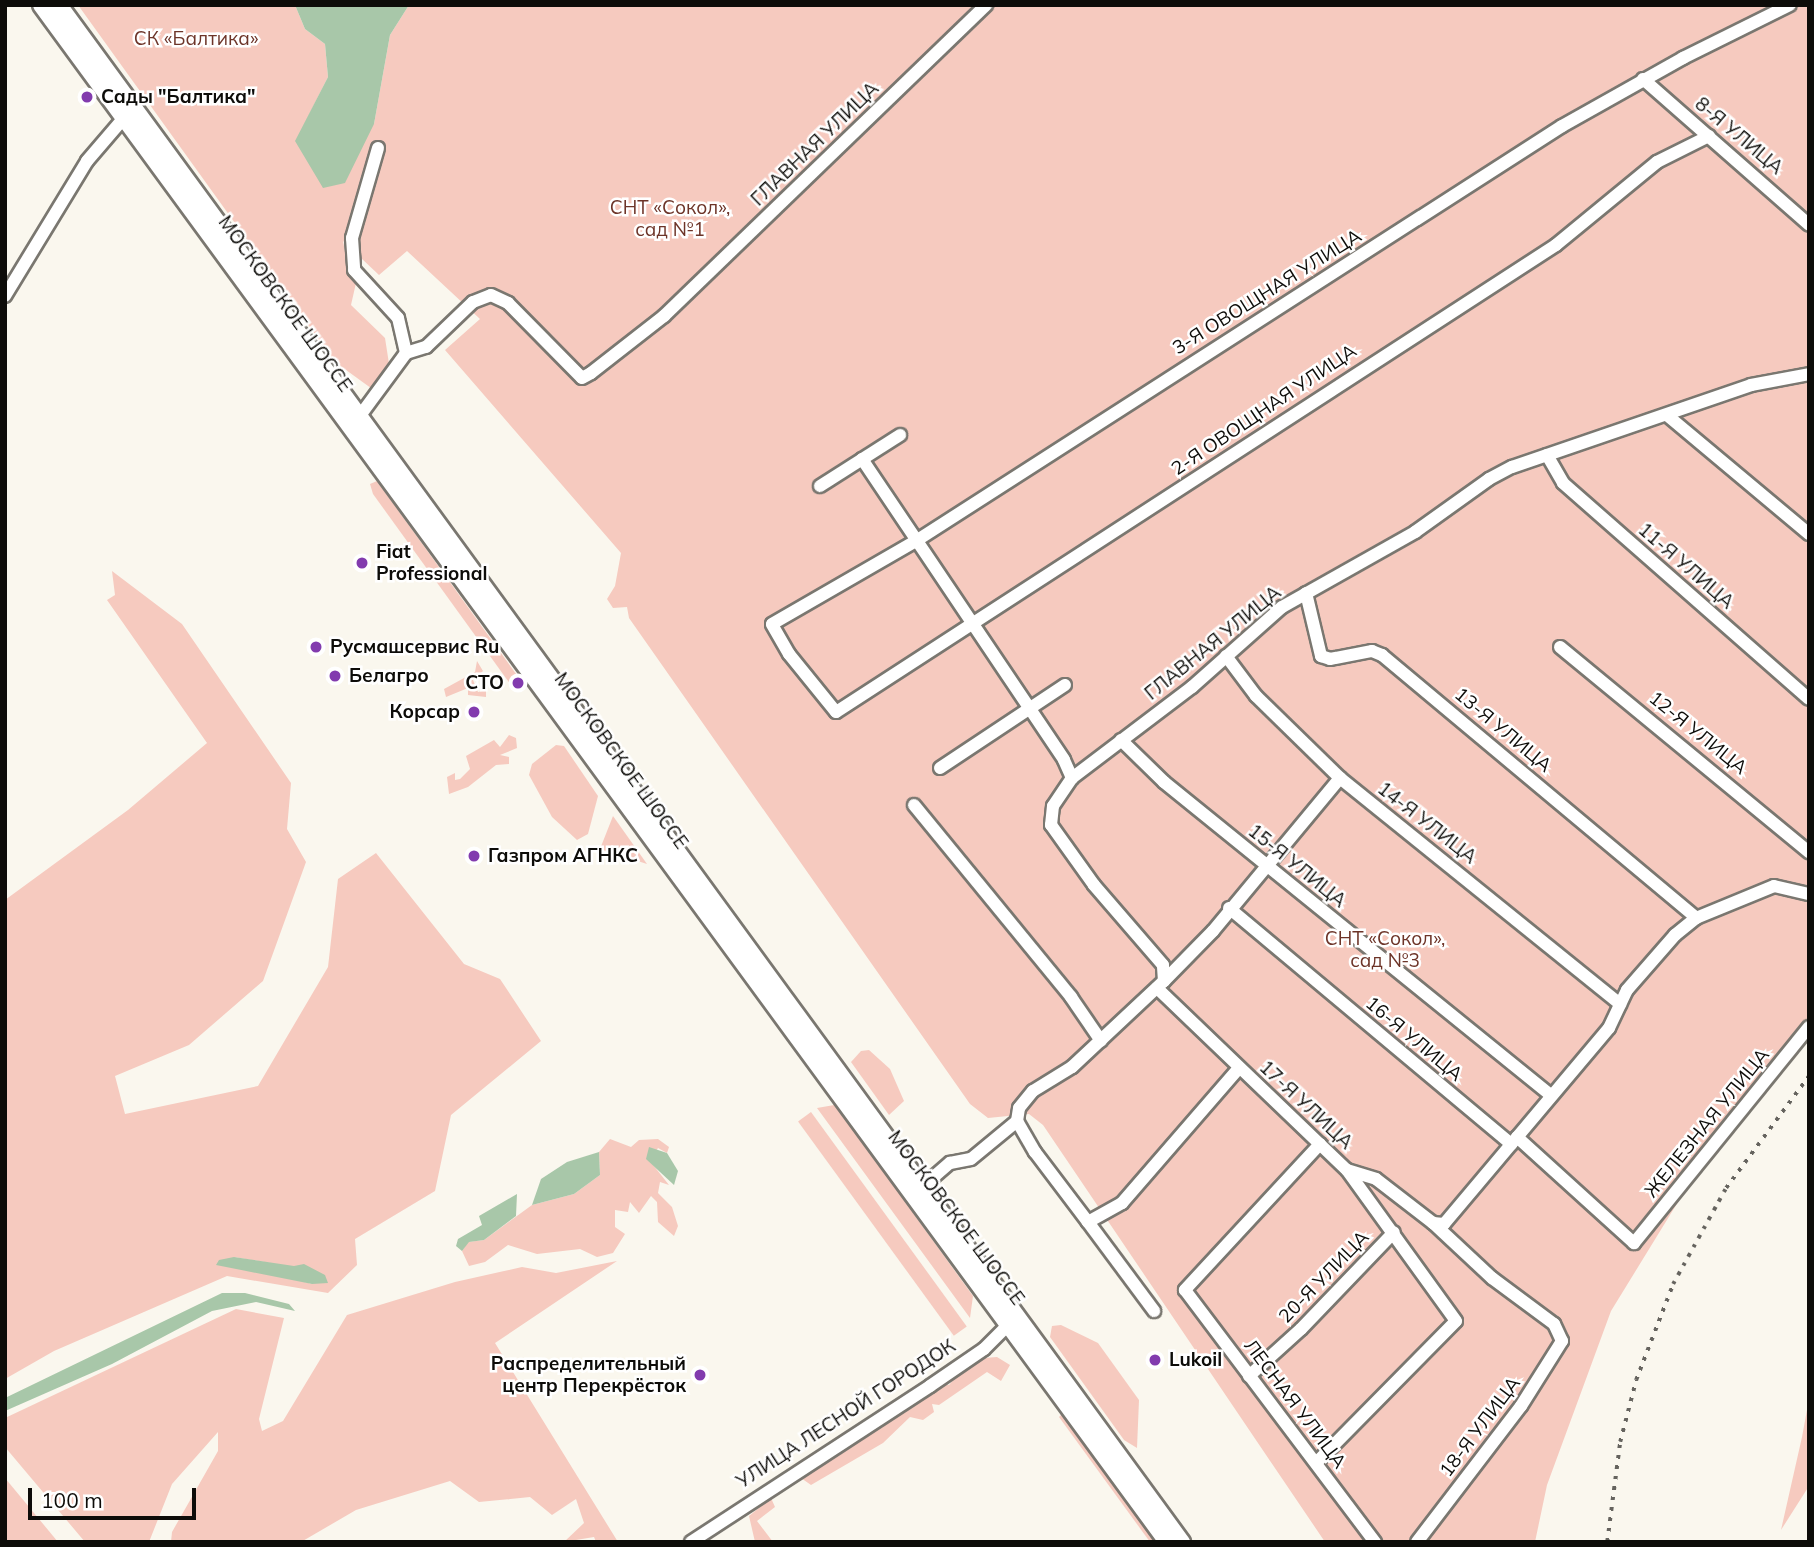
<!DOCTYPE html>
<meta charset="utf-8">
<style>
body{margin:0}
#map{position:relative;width:1814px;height:1547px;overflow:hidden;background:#faf7ee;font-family:Mulish,sans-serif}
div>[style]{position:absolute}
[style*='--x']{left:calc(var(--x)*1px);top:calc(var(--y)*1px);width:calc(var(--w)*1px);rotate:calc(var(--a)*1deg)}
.green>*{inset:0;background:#f6cabf;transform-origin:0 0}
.water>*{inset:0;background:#a8c7a9}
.roads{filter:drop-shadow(2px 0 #7a7770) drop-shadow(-2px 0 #7a7770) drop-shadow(0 2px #7a7770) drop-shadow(0 -2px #7a7770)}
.minor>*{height:12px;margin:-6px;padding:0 6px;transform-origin:6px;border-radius:6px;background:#fff}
.major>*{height:16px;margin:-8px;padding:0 8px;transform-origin:8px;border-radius:8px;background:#fff}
.rail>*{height:3.5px;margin-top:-1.75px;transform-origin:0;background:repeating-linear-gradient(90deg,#65635e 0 3.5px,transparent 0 10.5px)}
.dots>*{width:19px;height:19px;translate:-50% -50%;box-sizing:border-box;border:4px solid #fff;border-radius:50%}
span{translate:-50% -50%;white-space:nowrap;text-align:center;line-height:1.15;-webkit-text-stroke:5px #fff;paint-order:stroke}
.park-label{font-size:19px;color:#6d3428}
.poi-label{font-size:19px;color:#0d0c09;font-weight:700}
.left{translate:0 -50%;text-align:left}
.right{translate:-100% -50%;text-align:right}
.street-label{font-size:19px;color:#0d0c09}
.frame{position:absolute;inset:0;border:7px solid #0d0c09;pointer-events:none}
.scale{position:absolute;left:28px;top:1488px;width:168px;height:32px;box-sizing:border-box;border:4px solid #0d0c09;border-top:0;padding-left:9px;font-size:21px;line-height:24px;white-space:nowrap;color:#0d0c09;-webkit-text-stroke:5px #fff;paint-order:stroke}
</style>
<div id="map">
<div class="green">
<div style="clip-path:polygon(78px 5px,295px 5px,305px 29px,325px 44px,328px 77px,296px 141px,374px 124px,390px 35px,409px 5px,1809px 5px,1809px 1020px,1705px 1158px,1611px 1311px,1547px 1485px,1535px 1542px,1325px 1542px,1043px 1125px,1029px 1114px,988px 1118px,970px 1104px,629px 618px,627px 607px,613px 608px,607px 599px,615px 586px,621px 553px,445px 350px,480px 319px,407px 251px,379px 275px,343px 241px,349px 273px,356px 283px,351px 305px,385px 338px,390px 370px,375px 391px,335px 362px)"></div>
<div style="clip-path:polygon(377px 481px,524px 685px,522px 691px,513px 688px,373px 494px,370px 484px)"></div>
<div style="clip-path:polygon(evenodd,112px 571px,182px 624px,291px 783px,287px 829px,306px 862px,263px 981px,189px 1045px,115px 1076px,125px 1114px,258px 1086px,328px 967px,338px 879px,376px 853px,464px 964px,500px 979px,541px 1041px,451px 1115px,435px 1191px,355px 1239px,357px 1265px,328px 1293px,227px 1276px,54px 1351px,5px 1379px,5px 900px,128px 810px,207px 743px,107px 600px,115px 595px,112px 571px,234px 1257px,294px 1267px,312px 1284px,290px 1278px,234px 1257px)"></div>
<div style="clip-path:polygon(477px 661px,483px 671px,473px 680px,478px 692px,486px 690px,486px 697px,468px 695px,468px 688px,446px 697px,444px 689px,475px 672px)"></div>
<div style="clip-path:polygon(509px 735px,516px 738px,517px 748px,500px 755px,509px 757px,509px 764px,496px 765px,468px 787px,449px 794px,447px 777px,455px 773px,455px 780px,460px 779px,470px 769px,466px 756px,494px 740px,500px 747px)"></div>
<div style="clip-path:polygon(556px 745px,564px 746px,598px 796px,588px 834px,577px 840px,552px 817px,529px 775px,532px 764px)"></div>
<div style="clip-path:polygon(613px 816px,647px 864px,600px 849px)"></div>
<div style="clip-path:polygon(869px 1050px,890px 1069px,904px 1101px,889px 1115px,851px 1062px,861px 1051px)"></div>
<div style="clip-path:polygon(840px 1104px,890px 1181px,894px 1178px,915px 1203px,913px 1213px,973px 1296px,970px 1318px,817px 1108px)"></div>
<div style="left:811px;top:1112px;width:265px;height:16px;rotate:54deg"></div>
<div style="clip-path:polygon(610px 1139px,631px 1147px,639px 1140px,658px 1139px,669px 1147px,667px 1153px,658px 1148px,650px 1161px,669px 1185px,660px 1182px,658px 1193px,672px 1207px,678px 1226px,674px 1236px,658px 1222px,657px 1202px,651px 1196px,639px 1213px,630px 1202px,628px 1212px,615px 1210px,615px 1227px,625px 1234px,613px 1253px,597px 1257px,580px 1249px,537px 1254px,508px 1245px,485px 1262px,469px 1266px,462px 1251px,468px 1242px,484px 1240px,532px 1205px,574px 1194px,600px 1175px,599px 1152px)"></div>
<div style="clip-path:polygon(617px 1261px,495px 1343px,618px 1542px,596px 1542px,594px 1537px,564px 1542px,584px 1523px,576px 1499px,552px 1515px,530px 1497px,479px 1502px,450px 1481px,356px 1510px,301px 1542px,171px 1542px,172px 1532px,218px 1451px,218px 1432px,172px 1484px,149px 1542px,85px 1542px,5px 1447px,5px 1418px,236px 1309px,284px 1318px,259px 1419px,262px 1431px,283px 1421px,347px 1315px,455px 1282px,522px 1267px,556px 1273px)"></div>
<div style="clip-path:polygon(1061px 1325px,1098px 1343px,1139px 1400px,1137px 1448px,1124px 1440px,1050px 1337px,1052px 1326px)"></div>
<div style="clip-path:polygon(997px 1357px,1010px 1365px,1001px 1381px,987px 1372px,939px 1405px,932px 1404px,934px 1412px,923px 1420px,910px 1417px,883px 1443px,811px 1485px,801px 1478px,811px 1458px,838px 1456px,859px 1442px,866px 1429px,919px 1391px,929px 1394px,936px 1381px,949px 1385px,958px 1374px,984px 1358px)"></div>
<div style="clip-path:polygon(1809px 1399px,1809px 1486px,1781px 1530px,1802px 1437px)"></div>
<div style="clip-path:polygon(1062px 1414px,1068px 1416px,1160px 1542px,1150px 1542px,1059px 1417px)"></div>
<div style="clip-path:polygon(5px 1478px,58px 1542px,5px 1542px)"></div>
<div style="clip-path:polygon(771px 1498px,775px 1507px,757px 1521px,773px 1542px,755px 1542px,749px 1516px)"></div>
</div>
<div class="water">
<div style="clip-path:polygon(295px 5px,409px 5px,390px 35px,374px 124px,345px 183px,323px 188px,295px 141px,328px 77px,325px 44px,305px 29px)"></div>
<div style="clip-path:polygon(649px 1147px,667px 1153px,678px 1171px,674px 1185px,646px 1159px)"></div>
<div style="clip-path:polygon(599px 1152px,600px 1175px,574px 1194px,532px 1205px,541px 1179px,567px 1162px)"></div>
<div style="clip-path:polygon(517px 1194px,516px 1216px,484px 1240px,469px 1242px,462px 1251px,456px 1246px,458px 1239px,482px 1225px,479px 1216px)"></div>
<div style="clip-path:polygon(234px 1257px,294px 1266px,304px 1264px,325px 1275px,328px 1283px,312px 1284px,216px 1265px,219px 1260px)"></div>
<div style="clip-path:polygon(222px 1293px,245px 1293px,289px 1304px,295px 1311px,256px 1302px,212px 1311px,112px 1364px,5px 1411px,5px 1398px)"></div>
</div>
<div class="roads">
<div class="minor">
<div style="--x:1643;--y:79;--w:221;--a:41.3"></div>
<div style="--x:1709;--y:136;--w:58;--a:153.4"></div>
<div style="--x:1657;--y:162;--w:131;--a:140.6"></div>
<div style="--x:1556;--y:245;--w:858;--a:147.03"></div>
<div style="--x:836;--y:712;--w:75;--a:-129"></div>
<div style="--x:789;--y:654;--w:34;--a:-120"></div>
<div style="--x:772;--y:624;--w:170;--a:-30"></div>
<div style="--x:919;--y:539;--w:764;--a:-32.71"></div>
<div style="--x:1562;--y:126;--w:139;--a:-29.3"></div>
<div style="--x:1683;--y:58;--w:119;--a:-26.4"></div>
<div style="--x:378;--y:148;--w:94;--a:106.1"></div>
<div style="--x:352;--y:238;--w:32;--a:86"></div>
<div style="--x:354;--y:270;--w:65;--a:47.5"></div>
<div style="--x:398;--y:318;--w:36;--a:77"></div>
<div style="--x:5;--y:296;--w:158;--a:-58.7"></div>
<div style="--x:87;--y:161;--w:55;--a:-49.4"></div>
<div style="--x:1668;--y:416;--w:184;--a:39.9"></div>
<div style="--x:359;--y:417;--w:79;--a:-53.7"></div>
<div style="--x:406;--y:353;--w:21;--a:-17"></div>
<div style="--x:426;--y:347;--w:65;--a:-43.8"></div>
<div style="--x:473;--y:302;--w:19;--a:-21"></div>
<div style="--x:491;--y:295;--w:19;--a:25"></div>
<div style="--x:508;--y:303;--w:105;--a:45.4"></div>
<div style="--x:582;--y:378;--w:10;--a:-29"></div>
<div style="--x:591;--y:373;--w:93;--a:-38"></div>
<div style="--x:664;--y:316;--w:448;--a:-44"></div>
<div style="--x:1547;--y:455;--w:32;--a:60"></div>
<div style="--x:1563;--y:483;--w:327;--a:41.3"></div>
<div style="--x:862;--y:459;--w:362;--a:56.1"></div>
<div style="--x:1064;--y:760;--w:20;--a:66"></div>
<div style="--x:820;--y:486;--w:95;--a:-32.5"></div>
<div style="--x:1306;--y:593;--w:65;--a:76.6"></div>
<div style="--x:1321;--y:656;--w:9;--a:18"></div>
<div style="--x:1330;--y:659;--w:43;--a:-10.8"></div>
<div style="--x:1372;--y:651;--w:11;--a:22"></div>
<div style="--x:1382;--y:655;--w:410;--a:39.9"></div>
<div style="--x:1560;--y:647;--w:323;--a:39.5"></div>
<div style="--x:1226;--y:656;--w:50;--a:53.1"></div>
<div style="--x:1256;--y:696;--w:117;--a:44.3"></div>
<div style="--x:1340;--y:778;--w:360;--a:38.9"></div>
<div style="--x:1121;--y:740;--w:60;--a:44.3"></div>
<div style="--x:1164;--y:782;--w:498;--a:39"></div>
<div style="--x:940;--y:768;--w:150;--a:-33.6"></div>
<div style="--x:914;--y:805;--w:248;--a:50.7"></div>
<div style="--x:1071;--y:997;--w:53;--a:55.7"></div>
<div style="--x:1229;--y:908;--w:368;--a:39.9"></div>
<div style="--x:1164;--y:981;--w:70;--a:-45.6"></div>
<div style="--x:1213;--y:931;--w:199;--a:-50.3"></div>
<div style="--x:1157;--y:988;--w:263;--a:43.8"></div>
<div style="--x:1347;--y:1170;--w:30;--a:17"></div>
<div style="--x:1376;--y:1179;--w:72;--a:37.7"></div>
<div style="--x:1433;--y:1223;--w:11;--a:5"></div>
<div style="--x:1444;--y:1224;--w:256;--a:-49.9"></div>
<div style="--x:1609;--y:1028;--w:42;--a:-64.7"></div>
<div style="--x:1627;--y:990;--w:73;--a:-48.9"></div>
<div style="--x:1675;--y:935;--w:27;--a:-39"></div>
<div style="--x:1696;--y:918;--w:84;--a:-22.3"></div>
<div style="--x:1774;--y:886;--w:36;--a:13"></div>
<div style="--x:1017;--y:1121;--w:36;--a:60"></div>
<div style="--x:1035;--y:1152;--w:88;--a:52.9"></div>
<div style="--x:1088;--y:1222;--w:39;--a:-29"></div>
<div style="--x:1122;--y:1203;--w:179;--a:-49.1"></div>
<div style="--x:1517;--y:1137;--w:158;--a:42.2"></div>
<div style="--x:1634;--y:1243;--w:278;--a:-51"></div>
<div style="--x:1320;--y:1144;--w:199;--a:132.8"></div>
<div style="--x:1185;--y:1290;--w:316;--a:53"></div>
<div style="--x:922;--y:1187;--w:37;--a:-41"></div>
<div style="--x:950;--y:1163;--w:21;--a:-11"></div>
<div style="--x:971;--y:1159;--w:60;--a:-39.6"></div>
<div style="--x:1017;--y:1121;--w:13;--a:-81"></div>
<div style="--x:1019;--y:1108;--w:22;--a:-51"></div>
<div style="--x:1033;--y:1091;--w:46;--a:-31.6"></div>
<div style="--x:1072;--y:1067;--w:126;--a:-43.1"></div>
<div style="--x:1164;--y:981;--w:16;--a:-94"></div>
<div style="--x:1163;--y:965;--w:106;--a:-130.8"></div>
<div style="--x:1094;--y:885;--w:74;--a:-125.6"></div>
<div style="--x:1051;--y:825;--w:19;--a:-84"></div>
<div style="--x:1053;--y:806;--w:34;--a:-56"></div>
<div style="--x:1072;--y:778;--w:151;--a:-37.2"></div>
<div style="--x:1192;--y:687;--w:120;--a:-41.6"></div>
<div style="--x:1282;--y:607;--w:153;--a:-29.4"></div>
<div style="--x:1415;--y:532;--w:91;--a:-35.6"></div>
<div style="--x:1489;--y:479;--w:26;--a:-28"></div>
<div style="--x:1512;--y:467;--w:253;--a:-18.9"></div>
<div style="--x:1751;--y:385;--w:59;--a:-10.7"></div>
<div style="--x:1088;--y:1222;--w:111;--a:53.4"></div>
<div style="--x:1249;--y:1376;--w:70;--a:-42.1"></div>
<div style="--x:1301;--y:1329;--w:134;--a:-46.2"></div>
<div style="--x:1316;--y:1463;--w:199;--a:-45.4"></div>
<div style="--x:1456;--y:1321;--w:186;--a:-125.8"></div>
<div style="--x:691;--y:1542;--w:285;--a:-33.1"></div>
<div style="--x:930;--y:1386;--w:65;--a:-34.4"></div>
<div style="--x:984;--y:1349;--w:35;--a:-45"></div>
<div style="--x:1417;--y:1542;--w:171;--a:-52.6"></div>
<div style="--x:1521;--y:1406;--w:77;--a:-57.8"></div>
<div style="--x:1562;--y:1341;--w:19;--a:-115"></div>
<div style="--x:1554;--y:1324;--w:77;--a:-143.4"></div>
<div style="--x:1492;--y:1278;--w:81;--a:-137"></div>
</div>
<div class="major">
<div style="--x:41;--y:5;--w:1905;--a:53.77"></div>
<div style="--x:59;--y:5;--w:1904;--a:53.85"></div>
</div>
</div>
<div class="rail">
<div style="--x:1607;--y:1542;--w:101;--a:-82.6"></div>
<div style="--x:1620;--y:1442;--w:64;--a:-75.5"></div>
<div style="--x:1636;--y:1380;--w:103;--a:-68.9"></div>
<div style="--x:1673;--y:1284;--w:110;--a:-61.1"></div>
<div style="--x:1726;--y:1188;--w:139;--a:-53.5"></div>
</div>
<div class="dots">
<div style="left:87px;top:97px;background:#823bae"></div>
<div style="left:362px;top:563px;background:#823bae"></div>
<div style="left:316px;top:647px;background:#823bae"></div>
<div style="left:335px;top:676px;background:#823bae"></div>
<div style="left:518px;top:683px;background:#823bae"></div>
<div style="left:474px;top:712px;background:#823bae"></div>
<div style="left:474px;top:856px;background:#823bae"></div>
<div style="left:1155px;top:1360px;background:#823bae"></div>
<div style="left:700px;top:1375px;background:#823bae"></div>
</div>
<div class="park-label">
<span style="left:196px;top:39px">СК «Балтика»</span>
<span style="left:670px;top:219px">СНТ «Сокол»,<br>сад №1</span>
<span style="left:1385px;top:950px">СНТ «Сокол»,<br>сад №3</span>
</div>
<div class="poi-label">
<span class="left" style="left:101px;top:97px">Сады "Балтика"</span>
<span class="left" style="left:376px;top:563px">Fiat<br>Professional</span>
<span class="left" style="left:330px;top:647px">Русмашсервис Ru</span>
<span class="left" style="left:349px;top:676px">Белагро</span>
<span class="right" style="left:504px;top:683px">СТО</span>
<span class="right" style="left:460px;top:712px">Корсар</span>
<span class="left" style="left:488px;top:856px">Газпром АГНКС</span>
<span class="left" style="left:1169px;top:1360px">Lukoil</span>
<span class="right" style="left:686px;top:1375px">Распределительный<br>центр Перекрёсток</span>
</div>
<div class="street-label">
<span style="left:1739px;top:136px;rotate:40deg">8-Я УЛИЦА</span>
<span style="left:815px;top:144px;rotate:-44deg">ГЛАВНАЯ УЛИЦА</span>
<span style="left:1267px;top:292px;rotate:-32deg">3-Я ОВОЩНАЯ УЛИЦА</span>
<span style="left:285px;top:304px;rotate:54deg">МОСКОВСКОЕ ШОССЕ</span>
<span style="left:1264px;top:410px;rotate:-34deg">2-Я ОВОЩНАЯ УЛИЦА</span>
<span style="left:1686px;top:566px;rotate:41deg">11-Я УЛИЦА</span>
<span style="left:1213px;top:643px;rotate:-39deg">ГЛАВНАЯ УЛИЦА</span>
<span style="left:1503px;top:730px;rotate:40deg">13-Я УЛИЦА</span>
<span style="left:1698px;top:733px;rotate:39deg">12-Я УЛИЦА</span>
<span style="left:621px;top:761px;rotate:54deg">МОСКОВСКОЕ ШОССЕ</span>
<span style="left:1427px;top:823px;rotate:38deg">14-Я УЛИЦА</span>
<span style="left:1297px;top:866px;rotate:39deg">15-Я УЛИЦА</span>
<span style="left:1414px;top:1039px;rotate:40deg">16-Я УЛИЦА</span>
<span style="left:1306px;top:1105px;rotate:43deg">17-Я УЛИЦА</span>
<span style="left:1707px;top:1123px;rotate:-51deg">ЖЕЛЕЗНАЯ УЛИЦА</span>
<span style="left:956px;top:1218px;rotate:53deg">МОСКОВСКОЕ ШОССЕ</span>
<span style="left:1324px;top:1277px;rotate:-46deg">20-Я УЛИЦА</span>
<span style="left:1295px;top:1404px;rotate:53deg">ЛЕСНАЯ УЛИЦА</span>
<span style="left:846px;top:1414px;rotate:-33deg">УЛИЦА ЛЕСНОЙ ГОРОДОК</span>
<span style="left:1480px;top:1427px;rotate:-53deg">18-Я УЛИЦА</span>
</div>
<div class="frame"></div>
<div class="scale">100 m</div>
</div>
